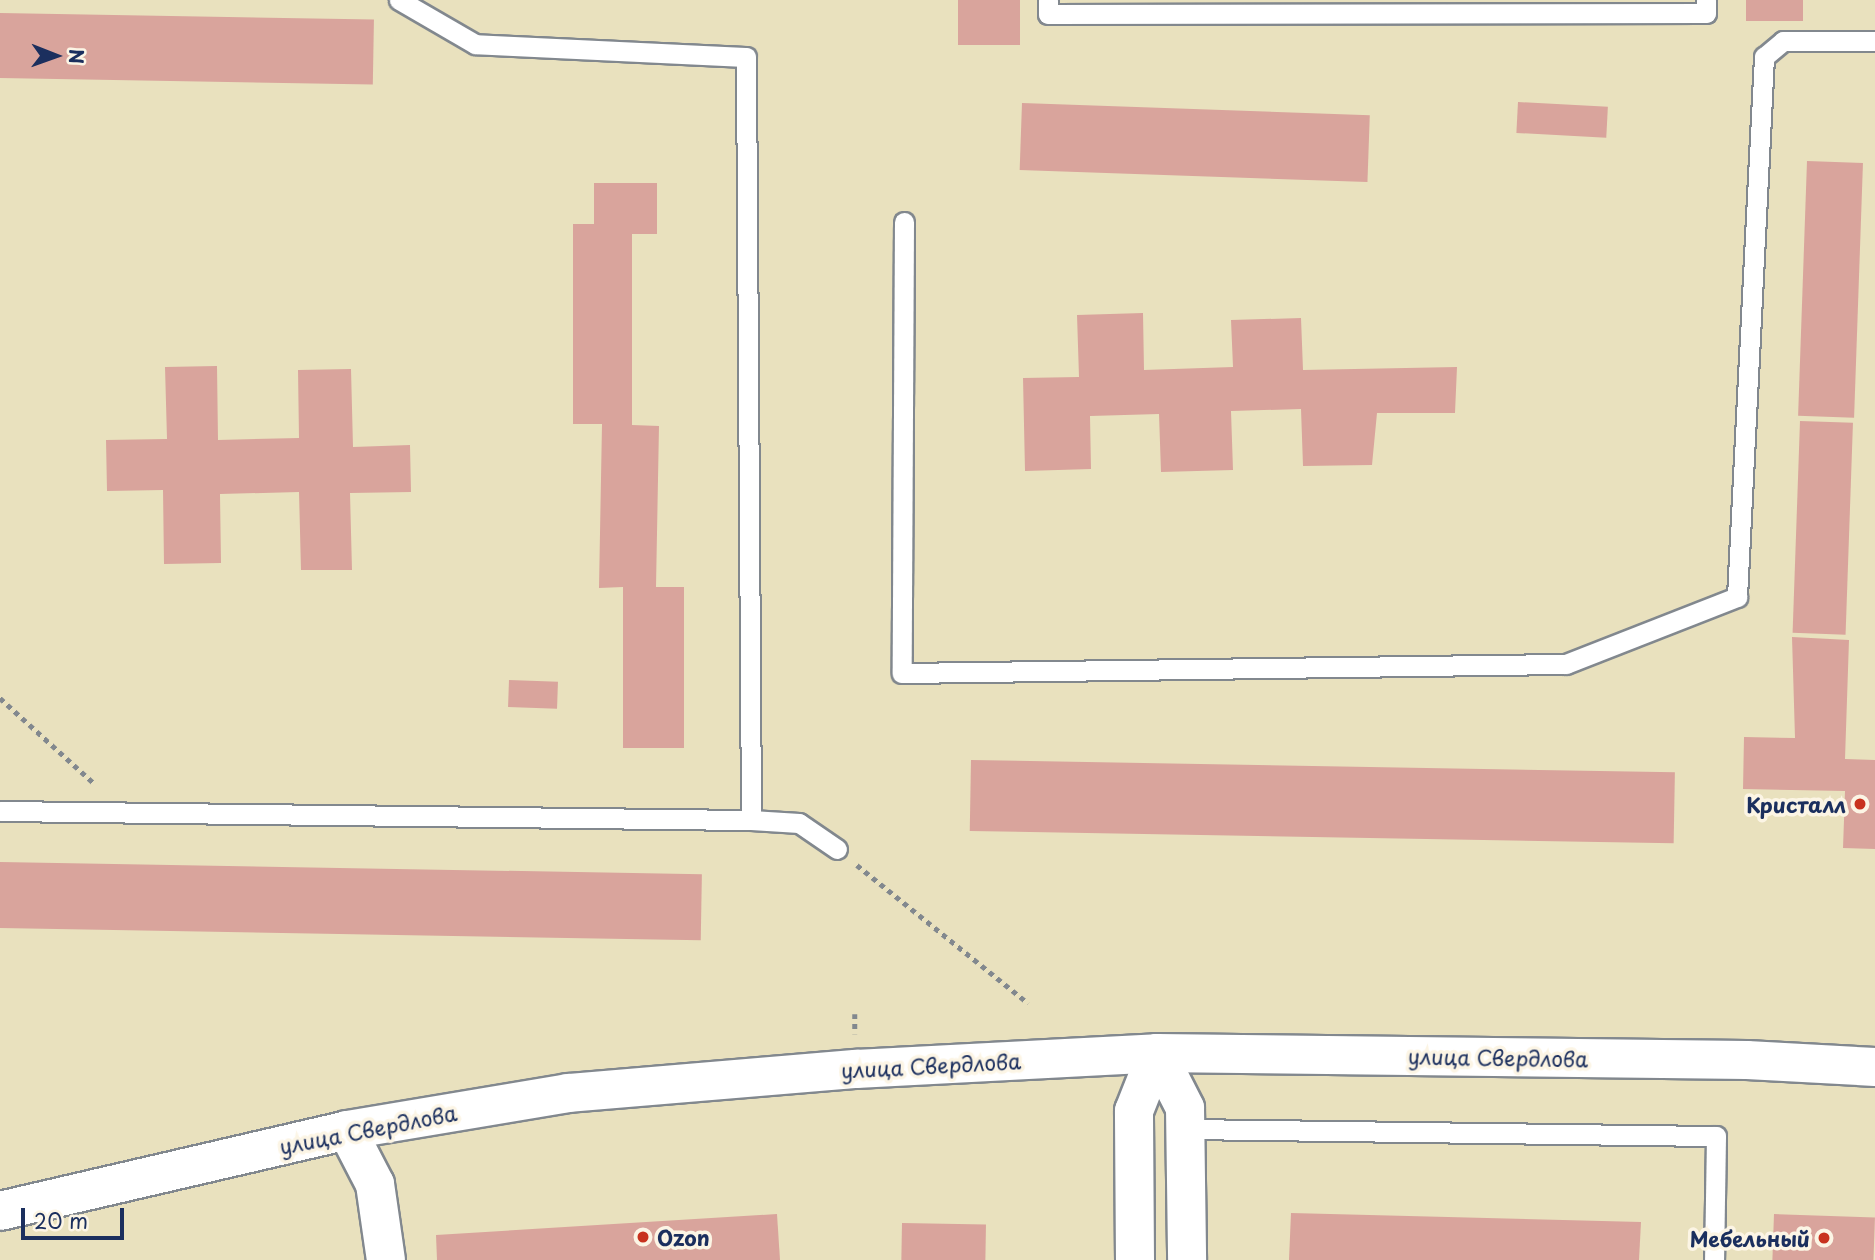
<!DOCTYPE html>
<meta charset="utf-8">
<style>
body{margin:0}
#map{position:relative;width:1875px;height:1260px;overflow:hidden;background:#e9e1be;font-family:"Playpen Sans",sans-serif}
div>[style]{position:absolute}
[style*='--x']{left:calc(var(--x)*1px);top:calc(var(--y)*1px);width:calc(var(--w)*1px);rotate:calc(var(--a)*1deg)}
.building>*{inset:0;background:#d9a49c;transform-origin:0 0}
.path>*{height:4.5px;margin-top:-2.25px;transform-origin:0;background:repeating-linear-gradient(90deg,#82888e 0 5px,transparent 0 10px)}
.roads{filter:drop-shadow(2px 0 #82888e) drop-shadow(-2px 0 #82888e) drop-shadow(0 2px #82888e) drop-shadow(0 -2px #82888e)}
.service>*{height:19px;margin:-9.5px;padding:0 9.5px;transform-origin:9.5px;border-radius:9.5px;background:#fff}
.minor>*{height:38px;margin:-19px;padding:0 19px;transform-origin:19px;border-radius:19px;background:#fff}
.tertiary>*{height:38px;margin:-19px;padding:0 19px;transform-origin:19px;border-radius:19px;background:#fff}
.secondary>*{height:38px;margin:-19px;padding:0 19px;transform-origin:19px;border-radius:19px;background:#fff}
.dots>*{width:19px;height:19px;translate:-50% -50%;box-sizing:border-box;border:4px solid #fcf5e5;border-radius:50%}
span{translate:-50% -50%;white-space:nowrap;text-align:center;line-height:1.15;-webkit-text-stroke:7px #fcf5e5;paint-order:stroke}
.poi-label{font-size:21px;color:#1b2f5e;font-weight:700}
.right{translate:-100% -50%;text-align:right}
.left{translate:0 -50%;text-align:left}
.street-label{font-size:21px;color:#1b2f5e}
.north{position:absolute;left:21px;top:21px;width:70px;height:70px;-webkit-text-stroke:5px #fcf5e5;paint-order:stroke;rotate:91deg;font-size:19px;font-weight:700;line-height:28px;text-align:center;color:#1b2f5e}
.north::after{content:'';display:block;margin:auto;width:24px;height:32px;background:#1b2f5e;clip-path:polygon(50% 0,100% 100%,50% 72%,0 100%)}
.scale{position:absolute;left:21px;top:1208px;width:103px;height:32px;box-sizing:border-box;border:4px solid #1b2f5e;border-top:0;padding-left:9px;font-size:21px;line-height:24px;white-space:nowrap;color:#1b2f5e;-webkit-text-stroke:5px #fcf5e5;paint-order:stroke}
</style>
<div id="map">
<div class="building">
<div style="left:958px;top:0;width:62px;height:45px"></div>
<div style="left:1746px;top:0;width:57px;height:21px"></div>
<div style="left:0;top:13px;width:374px;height:65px;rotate:1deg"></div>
<div style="left:1518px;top:102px;width:90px;height:31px;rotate:3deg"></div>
<div style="left:1022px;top:103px;width:348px;height:67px;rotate:2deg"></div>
<div style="left:1807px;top:161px;width:56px;height:255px;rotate:2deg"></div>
<div style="clip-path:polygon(594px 183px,657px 183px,657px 234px,632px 234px,632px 425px,659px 426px,656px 587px,684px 587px,684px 748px,623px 748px,623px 587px,599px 588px,602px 424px,573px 424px,573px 224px,594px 224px)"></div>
<div style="clip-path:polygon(1143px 313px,1144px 370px,1233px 367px,1231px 320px,1301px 318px,1303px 370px,1457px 367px,1455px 413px,1377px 413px,1372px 465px,1303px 466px,1301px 409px,1231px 411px,1233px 470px,1161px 472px,1159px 414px,1090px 416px,1091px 469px,1025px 471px,1023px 378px,1079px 377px,1077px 315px)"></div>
<div style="clip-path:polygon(217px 366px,218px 440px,299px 438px,298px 370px,351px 369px,353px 447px,410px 445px,411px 492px,350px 493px,352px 570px,301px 570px,299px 492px,220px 494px,221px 563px,164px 564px,163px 490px,107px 491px,106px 440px,167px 439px,165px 367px)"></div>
<div style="left:1800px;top:421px;width:53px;height:212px;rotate:2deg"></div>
<div style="clip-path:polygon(1792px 637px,1849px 640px,1845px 759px,1875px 760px,1875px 849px,1843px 848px,1845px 791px,1743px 789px,1744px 737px,1795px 738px)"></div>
<div style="left:509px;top:680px;width:49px;height:27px;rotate:2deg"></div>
<div style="left:971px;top:760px;width:704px;height:71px;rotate:1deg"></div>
<div style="left:0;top:862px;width:702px;height:66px;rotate:1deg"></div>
<div style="clip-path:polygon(1291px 1213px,1641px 1222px,1639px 1260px,1289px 1260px)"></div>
<div style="clip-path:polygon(777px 1214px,780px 1260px,437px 1260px,436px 1235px)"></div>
<div style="left:1774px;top:1214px;width:101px;height:46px;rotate:2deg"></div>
<div style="left:902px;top:1223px;width:84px;height:37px;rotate:1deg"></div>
</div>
<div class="path">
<div style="--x:0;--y:698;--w:128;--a:42.2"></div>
<div style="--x:857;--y:865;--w:220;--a:38.9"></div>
<div style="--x:855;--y:1014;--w:20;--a:90"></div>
</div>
<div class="roads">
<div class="service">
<div style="--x:1048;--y:0;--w:14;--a:90"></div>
<div style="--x:1048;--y:14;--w:658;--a:-0.09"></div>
<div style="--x:1706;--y:13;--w:13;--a:-90"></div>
<div style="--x:904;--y:222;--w:451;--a:90.3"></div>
<div style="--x:902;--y:673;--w:664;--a:-0.78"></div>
<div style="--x:1566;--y:664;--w:184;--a:-21.4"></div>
<div style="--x:1737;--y:597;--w:541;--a:-87.14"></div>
<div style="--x:1764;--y:57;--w:25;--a:-40"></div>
<div style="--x:1783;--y:41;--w:92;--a:0"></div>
<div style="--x:0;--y:811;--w:751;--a:0.69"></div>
<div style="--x:751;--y:820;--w:763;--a:-90.38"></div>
<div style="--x:746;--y:57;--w:271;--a:-177.3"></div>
<div style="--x:475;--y:44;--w:88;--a:-149.9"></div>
<div style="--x:751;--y:820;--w:48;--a:3.6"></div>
<div style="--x:799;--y:823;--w:46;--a:34.4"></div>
<div style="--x:1185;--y:1129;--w:531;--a:0.76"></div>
<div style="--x:1716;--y:1136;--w:124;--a:90.9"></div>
</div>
<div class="minor">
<div style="--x:347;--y:1130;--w:61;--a:62.6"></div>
<div style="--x:375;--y:1184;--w:77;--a:81.8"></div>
</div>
<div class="tertiary">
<div style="--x:1157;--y:1053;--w:62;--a:63"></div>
<div style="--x:1185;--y:1108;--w:152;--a:89.2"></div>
<div style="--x:1135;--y:1260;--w:149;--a:-90.4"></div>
<div style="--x:1134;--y:1111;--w:62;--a:-68.4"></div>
</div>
<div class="secondary">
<div style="--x:0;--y:1211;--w:356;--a:-13.1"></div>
<div style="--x:347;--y:1130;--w:224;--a:-9.5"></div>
<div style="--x:568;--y:1093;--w:289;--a:-4.8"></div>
<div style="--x:856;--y:1069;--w:301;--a:-3"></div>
<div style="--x:1157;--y:1053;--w:590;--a:0.68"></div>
<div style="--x:1747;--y:1060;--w:128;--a:3.1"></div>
</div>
</div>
<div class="dots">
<div style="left:1860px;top:804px;background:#c8321e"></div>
<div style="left:643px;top:1237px;background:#c8321e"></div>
<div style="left:1824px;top:1238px;background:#c8321e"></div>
</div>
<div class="poi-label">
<span class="right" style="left:1846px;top:804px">Кристалл</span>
<span class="left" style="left:657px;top:1237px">Ozon</span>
<span class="right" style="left:1810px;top:1238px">Мебельный</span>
</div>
<div class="street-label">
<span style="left:1498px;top:1057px;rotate:1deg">улица Свердлова</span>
<span style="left:931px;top:1065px;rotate:-3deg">улица Свердлова</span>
<span style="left:368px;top:1129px;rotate:-11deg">улица Свердлова</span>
</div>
<div class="north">N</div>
<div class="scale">20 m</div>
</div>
